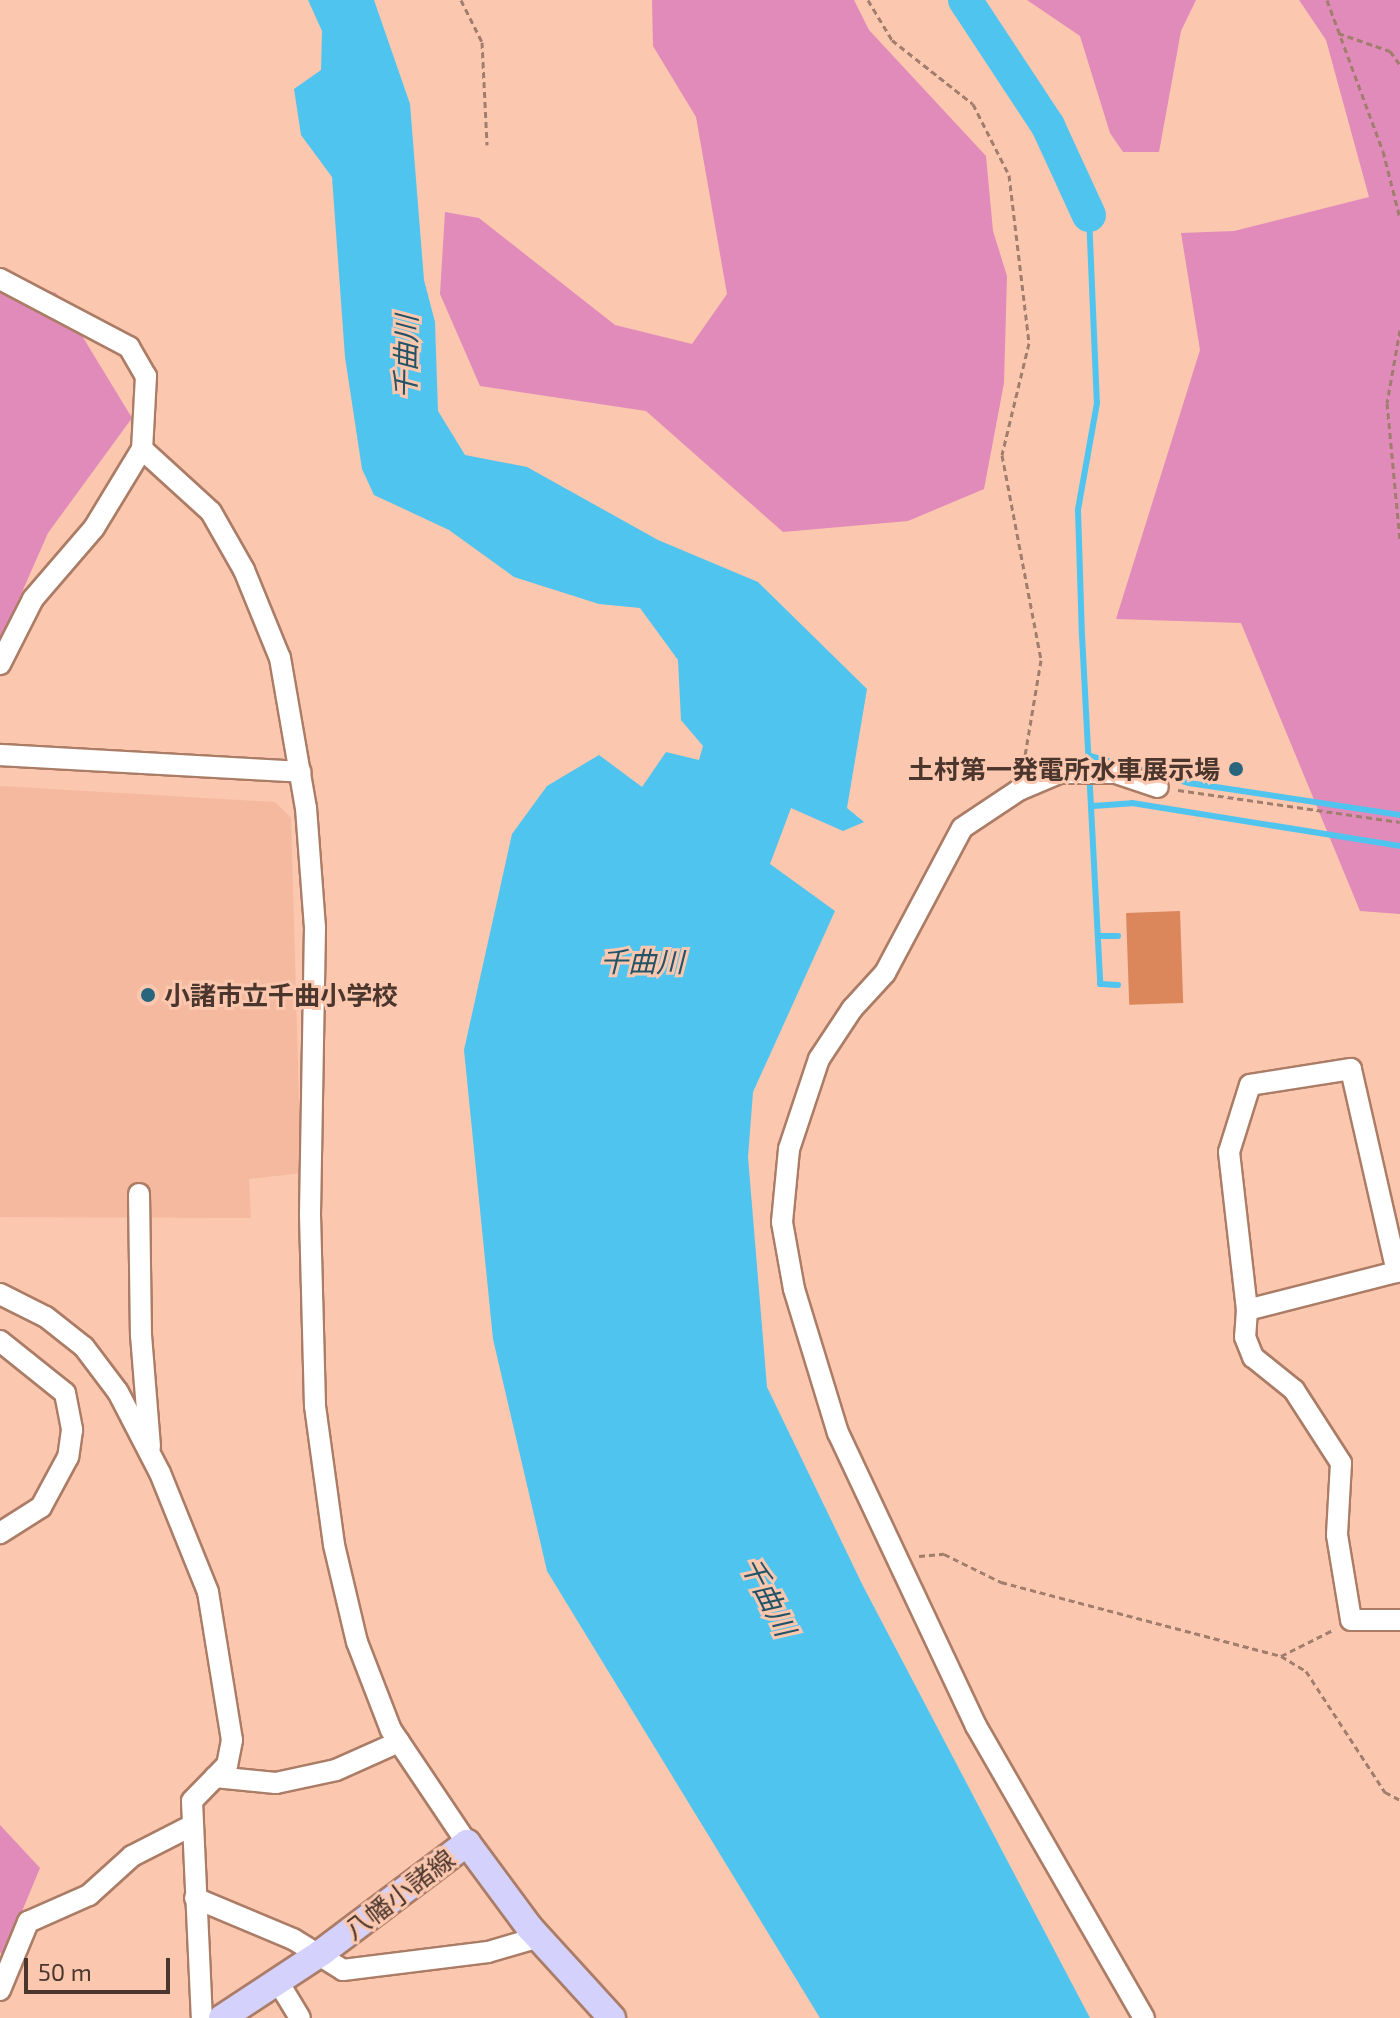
<!DOCTYPE html>
<meta charset="utf-8">
<style>
body{margin:0}
#map{position:relative;width:1400px;height:2018px;overflow:hidden;background:#fbc7af;font-family:"Exo 2","Noto Sans JP",sans-serif}
div>[style]{position:absolute}
[style*='--x']{left:calc(var(--x)*1px);top:calc(var(--y)*1px);width:calc(var(--w)*1px);rotate:calc(var(--a)*1deg)}
.built>*{inset:0;background:#f4b99e}
.green>*{inset:0;background:#e08bba}
.water>*{inset:0;background:#4fc4ef}
.stream>*{height:6px;margin:-3px;padding:0 3px;transform-origin:3px;border-radius:3px;background:#4fc4ef}
.river>*{height:34px;margin:-17px;padding:0 17px;transform-origin:17px;border-radius:17px;background:#4fc4ef}
.building>*{inset:0;background:#dc865c;transform-origin:0 0}
.path>*{height:3px;margin-top:-1.5px;transform-origin:0;background:repeating-linear-gradient(90deg,#a17d6d 0 6px,transparent 0 10px)}
.roads{filter:drop-shadow(2px 0 #ab7c66) drop-shadow(-2px 0 #ab7c66) drop-shadow(0 2px #ab7c66) drop-shadow(0 -2px #ab7c66)}
.minor>*{height:20px;margin:-10px;padding:0 10px;transform-origin:10px;border-radius:10px;background:#fff}
.major>*{height:26px;margin:-13px;padding:0 13px;transform-origin:13px;border-radius:13px;background:#d4d2fc}
.dots>*{width:22px;height:22px;translate:-50% -50%;box-sizing:border-box;border:4px solid #fbc7af;border-radius:50%}
span{translate:-50% -50%;white-space:nowrap;text-align:center;line-height:1.15;-webkit-text-stroke:6px #fbc7af;paint-order:stroke}
.poi-label{font-size:26px;color:#4b362d;font-weight:700}
.right{translate:-100% -50%;text-align:right}
.left{translate:0 -50%;text-align:left}
.street-label{font-size:26px;color:#4b362d}
.water-label{font-size:28px;color:#235366;font-style:italic}
.scale{position:absolute;left:24px;top:1958px;width:146px;height:36px;box-sizing:border-box;border:4px solid #4b362d;border-top:0;padding-left:10px;font-size:24px;line-height:28px;white-space:nowrap;color:#4b362d;-webkit-text-stroke:6px #fbc7af;paint-order:stroke}
</style>
<div id="map">
<div class="built">
<div style="clip-path:polygon(0 786px,275px 802px,291px 818px,301px 1173px,249px 1179px,251px 1218px,0 1217px)"></div>
</div>
<div class="green">
<div style="clip-path:polygon(652px 0,854px 0,869px 30px,986px 156px,993px 231px,1007px 276px,1004px 383px,984px 489px,908px 521px,783px 532px,646px 411px,480px 386px,440px 294px,445px 212px,479px 218px,615px 325px,692px 344px,727px 294px,696px 117px,653px 46px)"></div>
<div style="clip-path:polygon(1027px 0,1196px 0,1181px 31px,1159px 152px,1123px 152px,1110px 133px,1080px 36px)"></div>
<div style="clip-path:polygon(1299px 0,1400px 0,1400px 914px,1360px 911px,1241px 623px,1116px 619px,1200px 350px,1181px 233px,1234px 231px,1369px 197px,1326px 40px)"></div>
<div style="clip-path:polygon(0 278px,56px 293px,132px 418px,48px 533px,0 642px)"></div>
<div style="clip-path:polygon(0 1825px,40px 1868px,3px 1957px,0 1952px)"></div>
</div>
<div class="water">
<div style="clip-path:polygon(308px 0,374px 0,410px 104px,424px 280px,435px 322px,438px 411px,465px 455px,527px 467px,658px 540px,758px 582px,867px 689px,847px 808px,864px 822px,843px 831px,791px 808px,770px 864px,835px 911px,753px 1092px,748px 1157px,767px 1387px,863px 1586px,1090px 2018px,820px 2018px,547px 1571px,493px 1339px,464px 1050px,512px 834px,547px 786px,599px 755px,642px 787px,666px 752px,699px 760px,703px 746px,681px 720px,678px 660px,640px 608px,599px 604px,514px 577px,449px 530px,374px 495px,362px 469px,345px 357px,332px 177px,301px 135px,294px 89px,321px 70px,322px 31px)"></div>
</div>
<div class="stream">
<div style="--x:1089;--y:215;--w:188;--a:87.6"></div>
<div style="--x:1097;--y:403;--w:109;--a:100.1"></div>
<div style="--x:1078;--y:510;--w:125;--a:88.2"></div>
<div style="--x:1082;--y:635;--w:349;--a:87"></div>
<div style="--x:1100;--y:984;--w:18;--a:3"></div>
<div style="--x:1090;--y:756;--w:103;--a:15.3"></div>
<div style="--x:1189;--y:783;--w:213;--a:8.6"></div>
<div style="--x:1093;--y:806;--w:39;--a:-4"></div>
<div style="--x:1132;--y:803;--w:271;--a:9.1"></div>
<div style="--x:1098;--y:936;--w:20;--a:0"></div>
</div>
<div class="river">
<div style="--x:965;--y:0;--w:151;--a:56.6"></div>
<div style="--x:1048;--y:126;--w:98;--a:65.3"></div>
</div>
<div class="building">
<div style="left:1180px;top:911px;width:92px;height:54px;rotate:88deg"></div>
</div>
<div class="path">
<div style="--x:461;--y:0;--w:47;--a:63.4"></div>
<div style="--x:482;--y:42;--w:103;--a:87.2"></div>
<div style="--x:868;--y:0;--w:47;--a:59"></div>
<div style="--x:892;--y:40;--w:103;--a:38.3"></div>
<div style="--x:973;--y:104;--w:80;--a:63.1"></div>
<div style="--x:1009;--y:175;--w:169;--a:83.2"></div>
<div style="--x:1029;--y:343;--w:115;--a:103.6"></div>
<div style="--x:1002;--y:455;--w:209;--a:79.2"></div>
<div style="--x:1041;--y:660;--w:109;--a:99.5"></div>
<div style="--x:1327;--y:0;--w:161;--a:69.7"></div>
<div style="--x:1383;--y:151;--w:69;--a:75.8"></div>
<div style="--x:1338;--y:33;--w:55;--a:19.1"></div>
<div style="--x:1390;--y:51;--w:17;--a:54"></div>
<div style="--x:1400;--y:330;--w:74;--a:100.1"></div>
<div style="--x:1387;--y:403;--w:138;--a:84.6"></div>
<div style="--x:1178;--y:790;--w:224;--a:8.2"></div>
<div style="--x:919;--y:1556;--w:25;--a:-5"></div>
<div style="--x:944;--y:1554;--w:64;--a:26.2"></div>
<div style="--x:1001;--y:1582;--w:290;--a:14.8"></div>
<div style="--x:1281;--y:1656;--w:29;--a:31"></div>
<div style="--x:1306;--y:1671;--w:145;--a:56.9"></div>
<div style="--x:1385;--y:1792;--w:17;--a:28"></div>
<div style="--x:1281;--y:1656;--w:60;--a:-26.6"></div>
</div>
<div class="roads">
<div class="minor">
<div style="--x:0;--y:279;--w:146;--a:27.8"></div>
<div style="--x:129;--y:347;--w:34;--a:60"></div>
<div style="--x:146;--y:376;--w:73;--a:93.1"></div>
<div style="--x:142;--y:449;--w:92;--a:121.3"></div>
<div style="--x:94;--y:528;--w:94;--a:130.7"></div>
<div style="--x:33;--y:599;--w:73;--a:116.9"></div>
<div style="--x:142;--y:449;--w:93;--a:42.4"></div>
<div style="--x:211;--y:512;--w:67;--a:60.4"></div>
<div style="--x:244;--y:570;--w:95;--a:67.8"></div>
<div style="--x:280;--y:658;--w:152;--a:80.2"></div>
<div style="--x:306;--y:808;--w:119;--a:85.7"></div>
<div style="--x:315;--y:927;--w:288;--a:91"></div>
<div style="--x:310;--y:1215;--w:191;--a:88.5"></div>
<div style="--x:315;--y:1406;--w:140;--a:82.2"></div>
<div style="--x:334;--y:1545;--w:100;--a:76.7"></div>
<div style="--x:357;--y:1642;--w:94;--a:68.9"></div>
<div style="--x:391;--y:1730;--w:136;--a:56.1"></div>
<div style="--x:0;--y:755;--w:301;--a:3.2"></div>
<div style="--x:139;--y:1194;--w:141;--a:89.2"></div>
<div style="--x:141;--y:1335;--w:112;--a:85.4"></div>
<div style="--x:1397;--y:1272;--w:208;--a:-102.8"></div>
<div style="--x:1351;--y:1069;--w:102;--a:171"></div>
<div style="--x:1250;--y:1085;--w:70;--a:107.4"></div>
<div style="--x:1229;--y:1152;--w:159;--a:83.5"></div>
<div style="--x:1247;--y:1310;--w:27;--a:94"></div>
<div style="--x:1245;--y:1337;--w:22;--a:68"></div>
<div style="--x:1253;--y:1357;--w:53;--a:38.8"></div>
<div style="--x:1294;--y:1390;--w:87;--a:57.2"></div>
<div style="--x:1341;--y:1463;--w:72;--a:93.2"></div>
<div style="--x:1337;--y:1535;--w:86;--a:80.6"></div>
<div style="--x:1351;--y:1620;--w:49;--a:0"></div>
<div style="--x:0;--y:1294;--w:51;--a:26.6"></div>
<div style="--x:46;--y:1317;--w:48;--a:38.3"></div>
<div style="--x:84;--y:1347;--w:56;--a:52.9"></div>
<div style="--x:118;--y:1392;--w:91;--a:62.6"></div>
<div style="--x:160;--y:1473;--w:128;--a:68"></div>
<div style="--x:208;--y:1592;--w:150;--a:80.8"></div>
<div style="--x:232;--y:1740;--w:25;--a:101"></div>
<div style="--x:227;--y:1765;--w:50;--a:134.2"></div>
<div style="--x:192;--y:1801;--w:217;--a:87.4"></div>
<div style="--x:1247;--y:1310;--w:158;--a:-14.3"></div>
<div style="--x:0;--y:1341;--w:83;--a:38.7"></div>
<div style="--x:65;--y:1393;--w:38;--a:79"></div>
<div style="--x:72;--y:1430;--w:27;--a:98"></div>
<div style="--x:68;--y:1457;--w:57;--a:118.4"></div>
<div style="--x:41;--y:1507;--w:49;--a:147.6"></div>
<div style="--x:215;--y:1777;--w:61;--a:5.6"></div>
<div style="--x:276;--y:1783;--w:61;--a:-12.2"></div>
<div style="--x:336;--y:1770;--w:69;--a:-24"></div>
<div style="--x:195;--y:1898;--w:106;--a:22.7"></div>
<div style="--x:293;--y:1939;--w:59;--a:31.8"></div>
<div style="--x:343;--y:1970;--w:146;--a:-7.1"></div>
<div style="--x:488;--y:1952;--w:53;--a:-16.4"></div>
<div style="--x:277;--y:1980;--w:44;--a:58.8"></div>
<div style="--x:0;--y:1990;--w:74;--a:-67.6"></div>
<div style="--x:28;--y:1922;--w:67;--a:-23.9"></div>
<div style="--x:89;--y:1895;--w:58;--a:-42.2"></div>
<div style="--x:132;--y:1856;--w:66;--a:-27"></div>
<div style="--x:1144;--y:2018;--w:337;--a:-119.9"></div>
<div style="--x:976;--y:1726;--w:324;--a:-115.2"></div>
<div style="--x:838;--y:1433;--w:151;--a:-107"></div>
<div style="--x:794;--y:1289;--w:68;--a:-100.2"></div>
<div style="--x:782;--y:1222;--w:73;--a:-84.5"></div>
<div style="--x:789;--y:1149;--w:95;--a:-71.6"></div>
<div style="--x:819;--y:1059;--w:60;--a:-56.6"></div>
<div style="--x:852;--y:1009;--w:49;--a:-47.5"></div>
<div style="--x:885;--y:973;--w:164;--a:-62"></div>
<div style="--x:962;--y:828;--w:69;--a:-33.7"></div>
<div style="--x:1019;--y:790;--w:43;--a:-23"></div>
<div style="--x:1059;--y:773;--w:57;--a:0"></div>
<div style="--x:1116;--y:773;--w:44;--a:18.4"></div>
</div>
<div class="major">
<div style="--x:222;--y:2018;--w:118;--a:-33.3"></div>
<div style="--x:321;--y:1953;--w:183;--a:-37"></div>
<div style="--x:467;--y:1843;--w:106;--a:53.5"></div>
<div style="--x:530;--y:1928;--w:122;--a:47.7"></div>
</div>
</div>
<div class="dots">
<div style="left:1236px;top:769px;background:#29667d"></div>
<div style="left:148px;top:995px;background:#29667d"></div>
</div>
<div class="poi-label">
<span class="right" style="left:1220px;top:769px">土村第一発電所水車展示場</span>
<span class="left" style="left:164px;top:995px">小諸市立千曲小学校</span>
</div>
<div class="street-label">
<span style="left:399px;top:1894px;rotate:-37deg">八幡小諸線</span>
</div>
<div class="water-label">
<span style="left:405px;top:357px;rotate:-89deg">千曲川</span>
<span style="left:642px;top:961px">千曲川</span>
<span style="left:769px;top:1596px;rotate:63deg">千曲川</span>
</div>
<div class="scale">50 m</div>
</div>
